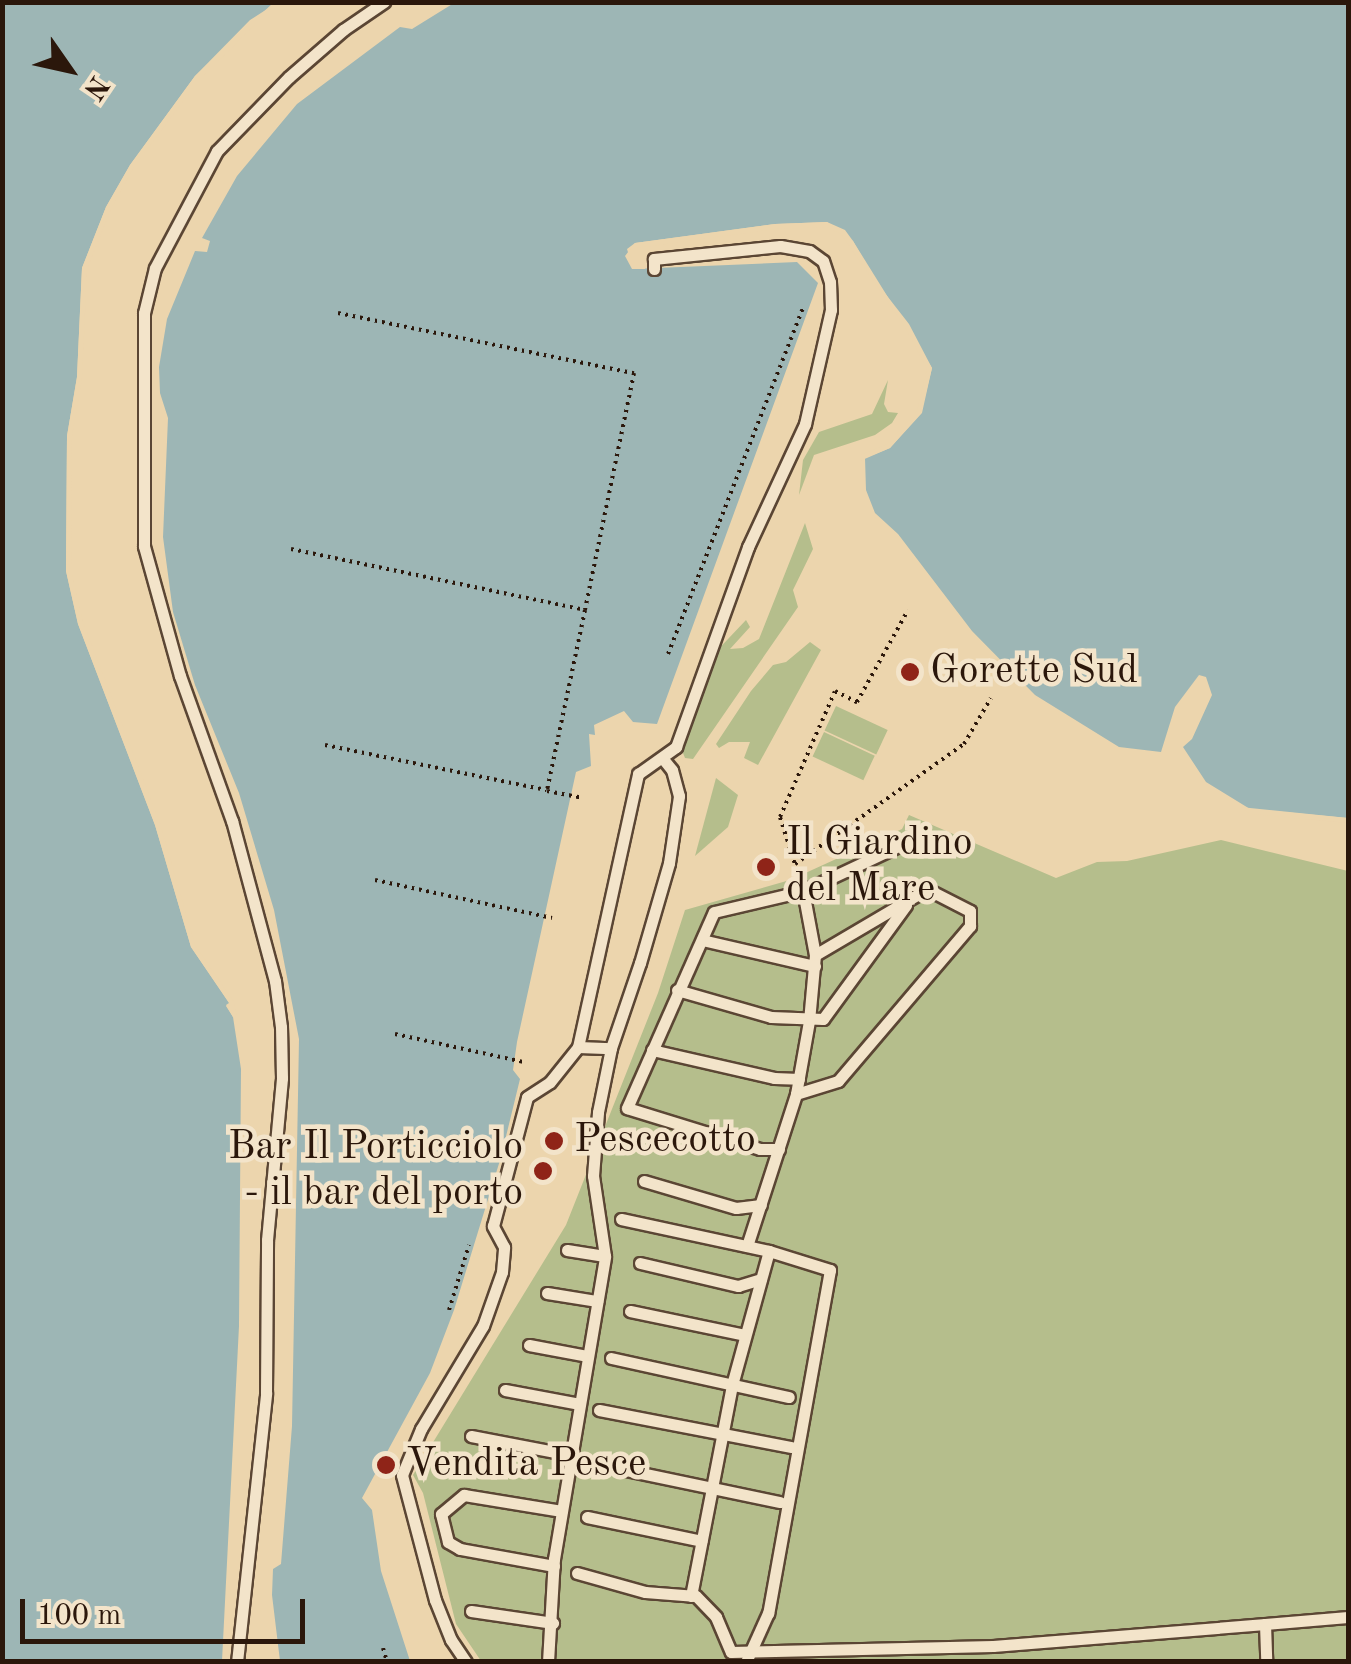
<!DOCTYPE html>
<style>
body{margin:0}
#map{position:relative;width:1351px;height:1664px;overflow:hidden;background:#ecd5ad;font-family:"Old Standard TT",serif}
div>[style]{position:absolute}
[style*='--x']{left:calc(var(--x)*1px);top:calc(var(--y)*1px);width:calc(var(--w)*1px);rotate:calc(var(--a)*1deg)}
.green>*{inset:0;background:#b5be8c;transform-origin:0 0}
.water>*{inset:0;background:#9db6b5}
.pier>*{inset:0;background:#ecd5ad}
.path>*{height:4px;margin-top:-2px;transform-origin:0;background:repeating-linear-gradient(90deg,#2b170b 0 2.5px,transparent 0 7.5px)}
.roads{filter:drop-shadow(2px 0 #5b4634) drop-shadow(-2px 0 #5b4634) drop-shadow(0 2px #5b4634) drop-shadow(0 -2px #5b4634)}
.service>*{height:11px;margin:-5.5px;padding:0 5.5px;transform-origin:5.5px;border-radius:5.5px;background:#f3e4ca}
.dots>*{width:28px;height:28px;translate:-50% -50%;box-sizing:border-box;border:5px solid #f3e4ca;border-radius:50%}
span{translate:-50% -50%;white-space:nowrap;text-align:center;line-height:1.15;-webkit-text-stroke:9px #f3e4ca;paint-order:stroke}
.poi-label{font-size:40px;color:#2b170b}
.left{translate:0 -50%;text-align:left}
.right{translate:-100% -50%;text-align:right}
.frame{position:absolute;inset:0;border:5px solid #2b170b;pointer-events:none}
.north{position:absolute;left:20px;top:20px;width:100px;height:100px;-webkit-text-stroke:8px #f3e4ca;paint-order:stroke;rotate:124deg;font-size:28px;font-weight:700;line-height:40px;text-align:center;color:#2b170b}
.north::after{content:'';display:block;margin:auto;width:35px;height:45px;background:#2b170b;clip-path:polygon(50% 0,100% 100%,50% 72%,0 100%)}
.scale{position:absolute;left:20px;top:1599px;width:285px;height:45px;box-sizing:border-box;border:5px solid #2b170b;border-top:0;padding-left:12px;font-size:30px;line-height:35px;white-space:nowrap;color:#2b170b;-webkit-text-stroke:8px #f3e4ca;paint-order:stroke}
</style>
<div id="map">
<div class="green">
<div style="clip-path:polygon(888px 380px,884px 404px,888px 412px,898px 413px,892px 423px,875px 435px,814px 455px,799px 495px,803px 460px,819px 432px,872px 414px)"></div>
<div style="clip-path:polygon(805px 523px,813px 549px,793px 590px,798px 607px,693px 759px,685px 758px,683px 753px,710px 658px,746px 620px,750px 627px,730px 649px,743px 648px,759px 639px)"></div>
<div style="clip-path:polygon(810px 642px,821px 650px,758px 765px,744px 758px,750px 742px,729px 742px,719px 748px,716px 744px,751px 691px,773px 665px,786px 662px)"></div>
<div style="left:836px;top:706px;width:57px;height:27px;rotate:25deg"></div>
<div style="left:824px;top:732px;width:56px;height:27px;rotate:25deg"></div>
<div style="clip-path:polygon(716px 778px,738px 795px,728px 827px,695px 856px)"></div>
<div style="clip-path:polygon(909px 815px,1056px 878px,1097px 862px,1127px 861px,1221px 840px,1348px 871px,1348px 1661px,481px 1661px,456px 1624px,423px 1493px,413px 1475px,566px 1225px,658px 993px,685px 910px,790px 880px,902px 829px)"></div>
</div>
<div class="water">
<div style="clip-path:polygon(3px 3px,273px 3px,195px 76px,130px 165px,106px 207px,82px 268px,77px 377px,67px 436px,66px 571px,78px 624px,155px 825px,191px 947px,230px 1004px,226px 1006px,233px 1017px,241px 1069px,239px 1326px,222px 1661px,3px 1662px)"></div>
<div style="clip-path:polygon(454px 3px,1348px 3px,1348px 818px,1250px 809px,1206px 782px,1183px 747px,1192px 739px,1212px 695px,1206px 677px,1199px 675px,1175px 707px,1161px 752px,1119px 747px,1035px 695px,972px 631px,898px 534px,875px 513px,866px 490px,865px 458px,890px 448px,921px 413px,932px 368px,853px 241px,827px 222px,775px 224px,635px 243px,627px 249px,633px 269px,797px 262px,818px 283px,657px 724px,633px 722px,624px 711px,594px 725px,595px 735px,589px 734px,591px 766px,576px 772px,517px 1042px,513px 1070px,520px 1079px,501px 1157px,454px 1310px,430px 1373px,362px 1498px,372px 1510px,381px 1571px,410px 1661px,280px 1661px,272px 1595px,273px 1569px,281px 1564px,292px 1426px,299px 1039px,274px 910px,239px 793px,195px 685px,173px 612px,163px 537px,168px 418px,160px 393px,159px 367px,167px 319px,195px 251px,207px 252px,210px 241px,202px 238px,237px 176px,297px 104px,400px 27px,412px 29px)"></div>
</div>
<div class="pier">
<div style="clip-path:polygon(278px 2px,199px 80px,134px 167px,111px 209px,87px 269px,82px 378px,72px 436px,71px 570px,83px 622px,160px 823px,195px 945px,234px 1002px,237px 1016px,233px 1017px,226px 1005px,229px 1003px,191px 947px,155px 825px,78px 624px,66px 571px,67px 436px,77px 377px,82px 268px,106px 207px,130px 165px,195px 76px,250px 20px)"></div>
<div style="clip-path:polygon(827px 222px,845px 230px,853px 241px,877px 283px,909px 324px,932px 368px,922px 413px,890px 448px,860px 461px,862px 454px,887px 444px,917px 411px,927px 369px,905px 327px,841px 234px,826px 227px,775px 229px,637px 248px,630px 255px,635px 264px,647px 264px,645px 269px,632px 269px,625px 256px,635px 243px,775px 224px)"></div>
<div style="clip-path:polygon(1240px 807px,1348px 818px,1348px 823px,1250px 814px)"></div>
</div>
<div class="path">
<div style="--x:338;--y:313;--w:302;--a:11.5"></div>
<div style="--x:634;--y:373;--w:242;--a:101.7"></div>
<div style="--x:291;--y:549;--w:300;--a:11.7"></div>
<div style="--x:585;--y:610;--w:185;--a:101.9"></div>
<div style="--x:547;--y:791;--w:33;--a:11"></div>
<div style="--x:668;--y:654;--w:372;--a:-68.7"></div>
<div style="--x:325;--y:745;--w:226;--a:11.5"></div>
<div style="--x:795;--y:864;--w:207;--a:-35.4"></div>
<div style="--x:964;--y:744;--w:53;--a:-59.6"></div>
<div style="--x:799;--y:877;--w:63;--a:-107.6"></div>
<div style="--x:780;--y:817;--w:137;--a:-66.4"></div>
<div style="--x:835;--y:691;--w:25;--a:27"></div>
<div style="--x:857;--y:702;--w:105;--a:-61"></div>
<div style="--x:375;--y:880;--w:181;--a:12.1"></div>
<div style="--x:395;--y:1034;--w:131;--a:12.3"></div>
<div style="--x:473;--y:1140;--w:27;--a:13"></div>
<div style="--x:449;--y:1310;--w:68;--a:-72.9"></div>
<div style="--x:383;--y:1648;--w:15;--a:74"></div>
</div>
<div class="roads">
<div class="service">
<div style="--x:702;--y:940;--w:116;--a:13"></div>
<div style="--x:677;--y:990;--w:98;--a:16"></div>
<div style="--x:771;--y:1017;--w:52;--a:2.2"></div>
<div style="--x:823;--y:1019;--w:141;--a:-53.9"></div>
<div style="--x:578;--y:1047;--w:33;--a:2"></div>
<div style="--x:611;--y:1048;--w:90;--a:-71.2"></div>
<div style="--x:640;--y:963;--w:104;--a:-73.8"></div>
<div style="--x:669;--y:863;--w:68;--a:-81.5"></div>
<div style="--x:679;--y:796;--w:27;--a:-105"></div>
<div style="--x:672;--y:770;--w:14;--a:-129"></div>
<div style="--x:652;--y:1050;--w:125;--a:12.9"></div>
<div style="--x:774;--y:1078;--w:25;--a:2"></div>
<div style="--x:796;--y:1094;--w:44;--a:-17.2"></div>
<div style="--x:838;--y:1081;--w:204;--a:-49.6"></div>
<div style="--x:970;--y:926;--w:15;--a:-90"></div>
<div style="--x:970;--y:911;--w:48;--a:-152.9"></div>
<div style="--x:927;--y:889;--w:130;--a:149.5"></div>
<div style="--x:779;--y:1149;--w:19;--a:180"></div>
<div style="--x:760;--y:1149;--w:139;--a:-162.9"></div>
<div style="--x:627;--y:1108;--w:214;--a:-66.1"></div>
<div style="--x:714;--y:912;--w:91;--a:-13.3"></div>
<div style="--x:803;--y:891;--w:113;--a:-25.2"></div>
<div style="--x:644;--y:1181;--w:96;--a:16.4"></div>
<div style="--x:736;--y:1208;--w:25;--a:-7"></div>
<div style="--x:621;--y:1219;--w:151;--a:12.2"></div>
<div style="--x:769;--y:1251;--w:64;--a:17.3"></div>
<div style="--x:830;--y:1270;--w:349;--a:100.2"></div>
<div style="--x:768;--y:1613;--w:54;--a:114.2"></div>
<div style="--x:747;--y:1246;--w:160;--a:-72.1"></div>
<div style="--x:796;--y:1094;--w:74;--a:-79.9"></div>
<div style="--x:809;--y:1021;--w:66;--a:-84.8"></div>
<div style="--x:815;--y:955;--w:65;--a:-100.6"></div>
<div style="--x:567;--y:1250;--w:38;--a:9"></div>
<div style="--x:640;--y:1263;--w:101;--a:13.2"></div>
<div style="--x:738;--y:1286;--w:24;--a:-17"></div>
<div style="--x:547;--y:1293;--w:51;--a:9.1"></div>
<div style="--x:630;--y:1311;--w:117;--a:11.8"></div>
<div style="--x:529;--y:1345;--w:60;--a:10.6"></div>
<div style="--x:611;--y:1358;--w:182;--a:12.4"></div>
<div style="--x:505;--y:1390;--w:76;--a:10.6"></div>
<div style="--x:599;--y:1410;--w:196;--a:10.9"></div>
<div style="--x:471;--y:1436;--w:102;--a:10.8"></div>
<div style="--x:588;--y:1462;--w:196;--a:11.8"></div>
<div style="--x:587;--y:1517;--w:117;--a:11.8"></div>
<div style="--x:554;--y:1566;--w:96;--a:-169.7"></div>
<div style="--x:460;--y:1549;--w:14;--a:-150"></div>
<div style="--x:448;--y:1542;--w:29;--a:-104"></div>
<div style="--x:441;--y:1514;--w:30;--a:-40"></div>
<div style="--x:464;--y:1495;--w:99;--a:9.3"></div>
<div style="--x:577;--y:1573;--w:71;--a:15.6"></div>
<div style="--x:645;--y:1592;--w:51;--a:4.5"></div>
<div style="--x:696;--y:1596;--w:29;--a:46"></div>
<div style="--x:716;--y:1617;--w:38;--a:67"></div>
<div style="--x:731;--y:1652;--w:262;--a:-1.3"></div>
<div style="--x:993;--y:1646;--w:273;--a:-4.6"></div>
<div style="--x:1265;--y:1624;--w:38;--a:88"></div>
<div style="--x:691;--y:1596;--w:215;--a:-79"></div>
<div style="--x:732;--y:1385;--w:139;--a:-74.6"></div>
<div style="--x:471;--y:1611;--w:83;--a:8.3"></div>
<div style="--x:1265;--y:1624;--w:83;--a:-4.8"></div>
<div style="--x:237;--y:1662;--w:271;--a:-83.8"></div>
<div style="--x:266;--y:1393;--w:153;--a:-89.6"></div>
<div style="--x:267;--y:1240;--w:163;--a:-84.7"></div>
<div style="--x:282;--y:1078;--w:51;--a:-91.1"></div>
<div style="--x:281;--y:1027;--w:46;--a:-97.4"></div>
<div style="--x:275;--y:981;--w:166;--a:-105"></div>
<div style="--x:232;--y:821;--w:154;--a:-109.7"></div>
<div style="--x:180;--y:676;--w:135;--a:-105.5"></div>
<div style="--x:144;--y:546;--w:233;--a:-90"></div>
<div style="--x:144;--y:313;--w:46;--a:-76.3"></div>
<div style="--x:155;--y:268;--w:132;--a:-62.1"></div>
<div style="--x:217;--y:151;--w:103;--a:-45.8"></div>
<div style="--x:289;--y:77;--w:72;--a:-41"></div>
<div style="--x:343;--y:30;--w:50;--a:-34.3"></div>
<div style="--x:466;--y:1662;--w:27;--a:-124"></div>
<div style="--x:451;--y:1640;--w:43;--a:-111.8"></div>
<div style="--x:435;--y:1600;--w:129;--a:-104.8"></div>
<div style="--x:402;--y:1475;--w:50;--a:-67.6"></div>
<div style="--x:421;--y:1429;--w:120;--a:-59"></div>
<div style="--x:483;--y:1326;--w:57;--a:-70.6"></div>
<div style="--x:502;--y:1272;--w:25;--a:-85"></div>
<div style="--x:504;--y:1247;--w:24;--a:-118"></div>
<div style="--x:493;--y:1226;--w:133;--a:-75.2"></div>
<div style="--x:527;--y:1097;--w:27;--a:-33"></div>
<div style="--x:550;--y:1082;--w:45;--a:-51.3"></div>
<div style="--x:578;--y:1047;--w:280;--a:-77.6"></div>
<div style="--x:638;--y:774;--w:47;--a:-35.4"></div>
<div style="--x:676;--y:747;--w:213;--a:-70.2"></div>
<div style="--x:748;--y:547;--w:136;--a:-65.1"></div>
<div style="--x:805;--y:424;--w:117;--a:-77.2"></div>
<div style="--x:831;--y:310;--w:28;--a:-92"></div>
<div style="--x:830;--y:282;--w:22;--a:-108"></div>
<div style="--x:823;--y:261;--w:17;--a:-144"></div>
<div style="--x:809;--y:251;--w:29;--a:-170"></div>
<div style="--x:780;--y:246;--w:127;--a:174.1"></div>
<div style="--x:654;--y:259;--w:10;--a:90"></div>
<div style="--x:548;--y:1662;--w:103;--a:-86.7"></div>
<div style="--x:554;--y:1559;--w:307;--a:-80.4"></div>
<div style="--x:605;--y:1256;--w:81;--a:-98.5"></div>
<div style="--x:593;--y:1176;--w:64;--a:-85.5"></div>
<div style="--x:598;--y:1112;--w:65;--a:-78.5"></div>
</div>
</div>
<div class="dots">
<div style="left:910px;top:672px;background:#8f2418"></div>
<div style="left:766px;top:867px;background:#8f2418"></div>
<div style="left:554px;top:1141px;background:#8f2418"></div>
<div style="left:543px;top:1171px;background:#8f2418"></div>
<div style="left:386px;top:1465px;background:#8f2418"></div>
</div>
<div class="poi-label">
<span class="left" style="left:930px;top:672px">Gorette Sud</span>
<span class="left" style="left:786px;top:867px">Il Giardino<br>del Mare</span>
<span class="left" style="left:574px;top:1141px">Pescecotto</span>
<span class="right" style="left:523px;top:1171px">Bar Il Porticciolo<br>- il bar del porto</span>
<span class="left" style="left:406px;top:1465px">Vendita Pesce</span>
</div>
<div class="frame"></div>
<div class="north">N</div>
<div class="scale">100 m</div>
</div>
